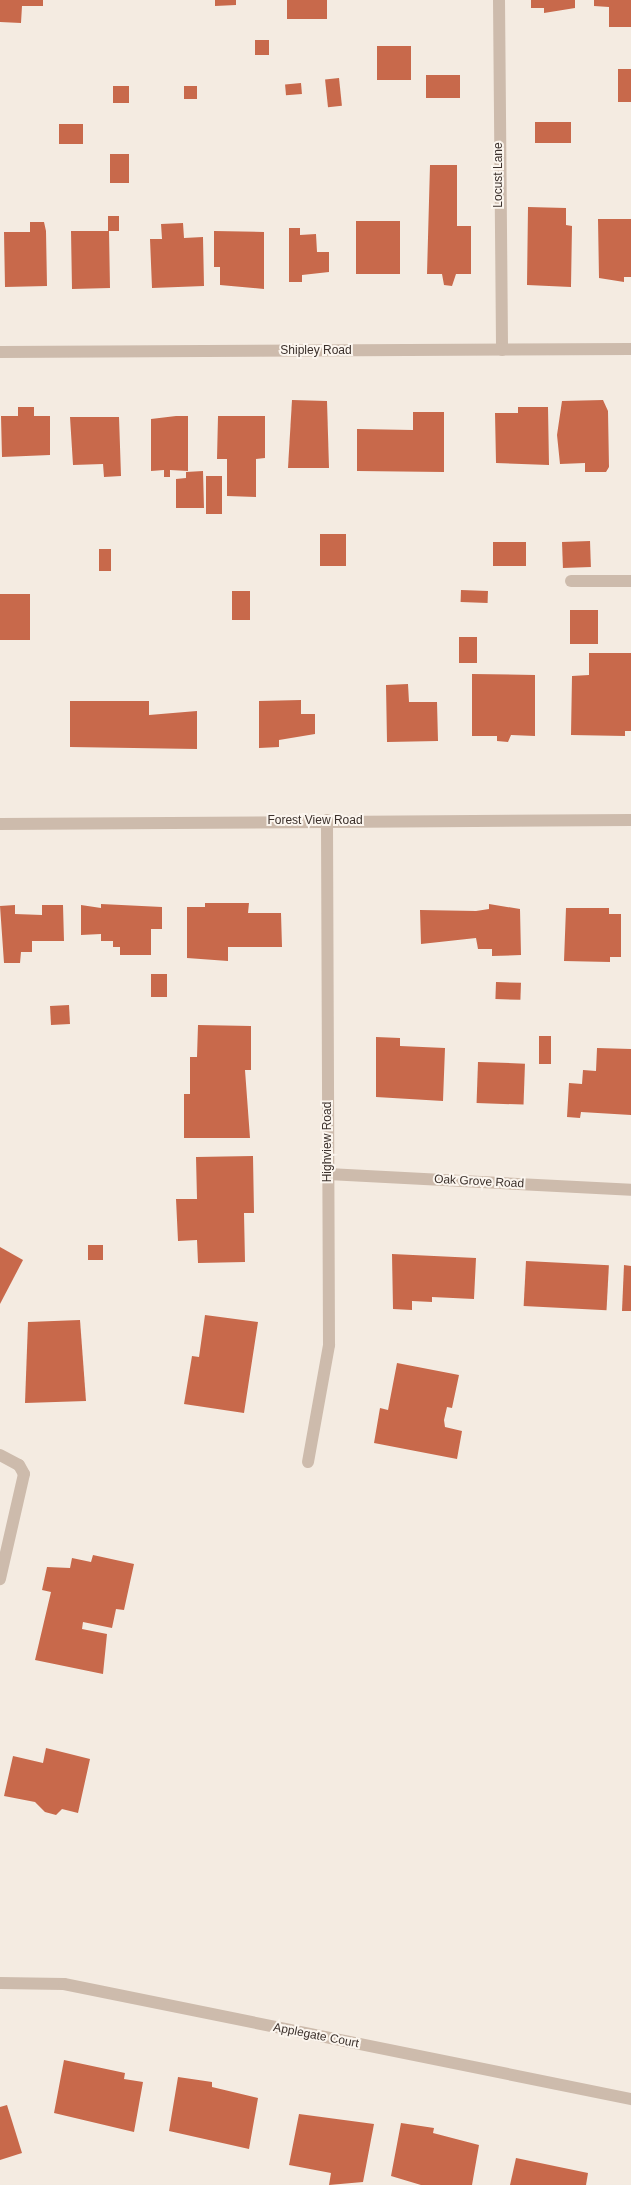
<!DOCTYPE html>
<style>
body{margin:0}
#map{position:relative;width:631px;height:2185px;overflow:hidden;background:#f4ebe1;font-family:Arial,sans-serif}
div>[style]{position:absolute}
[style*='--x']{left:calc(var(--x)*1px);top:calc(var(--y)*1px);width:calc(var(--w)*1px);rotate:calc(var(--a)*1deg)}
.building>*{inset:0;background:#c8694b;transform-origin:0 0}
.minor>*{height:12px;margin:-6px;padding:0 6px;transform-origin:6px;border-radius:6px;background:#cdbbac}
span{translate:-50% -50%;white-space:nowrap;text-align:center;line-height:1.15;-webkit-text-stroke:4px #fbf5ee;paint-order:stroke}
.street-label{font-size:12px;color:#3b302b}
</style>
<div id="map">
<div class="building">
<div style="clip-path:polygon(0 0,43px 0,43px 6px,22px 6px,21px 23px,0 22px)"></div>
<div style="clip-path:polygon(215px 0,236px 0,236px 5px,215px 6px)"></div>
<div style="left:287px;top:0;width:40px;height:19px"></div>
<div style="clip-path:polygon(531px 0,575px 0,575px 8px,544px 13px,544px 8px,531px 8px)"></div>
<div style="clip-path:polygon(594px 0,631px 0,631px 27px,609px 27px,609px 7px,594px 6px)"></div>
<div style="left:255px;top:40px;width:14px;height:15px"></div>
<div style="left:377px;top:46px;width:34px;height:34px"></div>
<div style="left:618px;top:69px;width:13px;height:33px"></div>
<div style="left:426px;top:75px;width:34px;height:23px"></div>
<div style="left:339px;top:78px;width:28px;height:14px;rotate:84deg"></div>
<div style="left:301px;top:83px;width:11px;height:16px;rotate:85deg"></div>
<div style="left:113px;top:86px;width:16px;height:17px"></div>
<div style="left:184px;top:86px;width:13px;height:13px"></div>
<div style="left:535px;top:122px;width:36px;height:21px"></div>
<div style="left:83px;top:124px;width:20px;height:24px;rotate:90deg"></div>
<div style="left:110px;top:154px;width:19px;height:29px"></div>
<div style="clip-path:polygon(430px 165px,457px 165px,457px 226px,471px 226px,471px 274px,456px 274px,452px 286px,444px 285px,442px 274px,427px 274px)"></div>
<div style="clip-path:polygon(528px 207px,566px 208px,566px 225px,572px 226px,571px 287px,527px 285px)"></div>
<div style="clip-path:polygon(108px 216px,119px 216px,119px 231px,109px 231px,110px 288px,72px 289px,71px 231px,108px 231px)"></div>
<div style="clip-path:polygon(598px 219px,631px 219px,631px 277px,624px 277px,624px 282px,599px 278px)"></div>
<div style="left:356px;top:221px;width:44px;height:53px"></div>
<div style="clip-path:polygon(30px 222px,44px 222px,46px 231px,47px 286px,5px 287px,4px 232px,30px 232px)"></div>
<div style="clip-path:polygon(183px 223px,184px 238px,203px 237px,204px 286px,152px 288px,150px 239px,162px 239px,161px 224px)"></div>
<div style="clip-path:polygon(289px 228px,300px 228px,300px 235px,316px 234px,317px 252px,329px 252px,329px 272px,302px 275px,302px 282px,289px 282px)"></div>
<div style="clip-path:polygon(214px 231px,264px 232px,264px 289px,220px 285px,220px 267px,214px 267px)"></div>
<div style="clip-path:polygon(292px 400px,327px 401px,329px 468px,288px 468px)"></div>
<div style="clip-path:polygon(603px 400px,608px 411px,609px 467px,606px 472px,585px 472px,585px 463px,560px 464px,557px 435px,562px 401px)"></div>
<div style="clip-path:polygon(18px 407px,34px 407px,34px 416px,50px 416px,50px 455px,2px 457px,1px 416px,18px 416px)"></div>
<div style="clip-path:polygon(518px 407px,548px 407px,549px 465px,496px 463px,495px 413px,518px 413px)"></div>
<div style="clip-path:polygon(413px 412px,444px 412px,444px 472px,357px 471px,357px 429px,413px 430px)"></div>
<div style="clip-path:polygon(176px 416px,188px 416px,188px 471px,170px 470px,170px 477px,164px 477px,164px 470px,151px 471px,151px 419px)"></div>
<div style="clip-path:polygon(218px 416px,265px 416px,265px 458px,256px 459px,256px 497px,227px 496px,227px 459px,217px 459px)"></div>
<div style="clip-path:polygon(70px 417px,119px 417px,121px 476px,104px 477px,103px 464px,73px 465px)"></div>
<div style="clip-path:polygon(203px 471px,204px 508px,176px 508px,176px 479px,186px 478px,186px 472px)"></div>
<div style="left:206px;top:476px;width:16px;height:38px"></div>
<div style="left:320px;top:534px;width:26px;height:32px"></div>
<div style="left:590px;top:541px;width:26px;height:28px;rotate:88deg"></div>
<div style="left:526px;top:542px;width:24px;height:33px;rotate:90deg"></div>
<div style="left:99px;top:549px;width:12px;height:22px"></div>
<div style="left:461px;top:590px;width:27px;height:12px;rotate:2deg"></div>
<div style="left:232px;top:591px;width:18px;height:29px"></div>
<div style="left:0;top:594px;width:30px;height:46px"></div>
<div style="left:570px;top:610px;width:28px;height:34px"></div>
<div style="left:459px;top:637px;width:18px;height:26px"></div>
<div style="clip-path:polygon(589px 653px,631px 653px,631px 731px,625px 731px,625px 736px,571px 735px,572px 676px,589px 675px)"></div>
<div style="clip-path:polygon(472px 674px,535px 675px,535px 736px,511px 735px,508px 742px,497px 741px,497px 736px,472px 736px)"></div>
<div style="clip-path:polygon(408px 684px,409px 702px,437px 702px,438px 741px,387px 742px,386px 685px)"></div>
<div style="clip-path:polygon(301px 700px,301px 714px,315px 714px,315px 734px,279px 740px,279px 747px,259px 748px,259px 701px)"></div>
<div style="clip-path:polygon(70px 701px,149px 701px,149px 715px,197px 711px,197px 749px,70px 747px)"></div>
<div style="clip-path:polygon(205px 903px,249px 903px,248px 913px,281px 913px,282px 947px,228px 947px,228px 961px,187px 958px,187px 907px,205px 907px)"></div>
<div style="clip-path:polygon(101px 904px,162px 907px,162px 929px,151px 929px,151px 955px,120px 955px,120px 947px,113px 947px,113px 941px,101px 941px,101px 934px,81px 935px,81px 905px,101px 908px)"></div>
<div style="clip-path:polygon(489px 904px,520px 909px,521px 955px,492px 956px,492px 949px,478px 949px,476px 938px,421px 944px,420px 910px,476px 911px,489px 909px)"></div>
<div style="clip-path:polygon(15px 905px,15px 914px,42px 915px,42px 905px,63px 905px,64px 941px,32px 941px,32px 952px,21px 952px,20px 963px,4px 963px,0 906px)"></div>
<div style="clip-path:polygon(566px 908px,609px 908px,609px 914px,621px 914px,621px 957px,610px 957px,610px 962px,564px 961px)"></div>
<div style="left:151px;top:974px;width:16px;height:23px"></div>
<div style="left:496px;top:982px;width:25px;height:17px;rotate:2deg"></div>
<div style="left:69px;top:1005px;width:19px;height:19px;rotate:87deg"></div>
<div style="clip-path:polygon(198px 1025px,251px 1026px,251px 1070px,245px 1070px,250px 1138px,184px 1138px,184px 1094px,190px 1094px,190px 1057px,197px 1057px)"></div>
<div style="left:539px;top:1036px;width:12px;height:28px"></div>
<div style="clip-path:polygon(376px 1037px,400px 1038px,400px 1046px,445px 1048px,443px 1101px,376px 1097px)"></div>
<div style="clip-path:polygon(597px 1048px,631px 1049px,631px 1115px,581px 1112px,580px 1118px,567px 1117px,569px 1083px,582px 1084px,583px 1070px,596px 1071px)"></div>
<div style="left:478px;top:1062px;width:47px;height:41px;rotate:2deg"></div>
<div style="clip-path:polygon(253px 1156px,254px 1213px,244px 1213px,245px 1262px,198px 1263px,197px 1240px,178px 1241px,176px 1199px,197px 1199px,196px 1157px)"></div>
<div style="left:88px;top:1245px;width:15px;height:15px"></div>
<div style="clip-path:polygon(0 1247px,23px 1260px,0 1304px)"></div>
<div style="clip-path:polygon(392px 1254px,476px 1258px,474px 1299px,432px 1297px,432px 1302px,412px 1301px,412px 1310px,393px 1309px)"></div>
<div style="left:526px;top:1261px;width:83px;height:45px;rotate:3deg"></div>
<div style="clip-path:polygon(624px 1265px,631px 1266px,631px 1311px,622px 1311px)"></div>
<div style="clip-path:polygon(205px 1315px,258px 1322px,244px 1413px,184px 1404px,192px 1356px,199px 1357px)"></div>
<div style="clip-path:polygon(80px 1320px,86px 1401px,25px 1403px,28px 1322px)"></div>
<div style="clip-path:polygon(397px 1363px,459px 1375px,452px 1408px,447px 1407px,444px 1420px,445px 1427px,462px 1431px,457px 1459px,374px 1443px,380px 1408px,388px 1410px)"></div>
<div style="clip-path:polygon(93px 1555px,134px 1564px,124px 1610px,116px 1609px,112px 1628px,83px 1622px,82px 1629px,107px 1634px,103px 1674px,35px 1660px,51px 1592px,42px 1590px,47px 1567px,70px 1568px,72px 1558px,91px 1562px)"></div>
<div style="clip-path:polygon(46px 1748px,90px 1759px,78px 1813px,62px 1809px,56px 1815px,45px 1812px,35px 1802px,4px 1796px,13px 1756px,43px 1763px)"></div>
<div style="clip-path:polygon(64px 2060px,125px 2073px,124px 2079px,143px 2082px,134px 2132px,54px 2113px)"></div>
<div style="clip-path:polygon(178px 2077px,212px 2082px,212px 2087px,258px 2098px,249px 2149px,169px 2131px)"></div>
<div style="clip-path:polygon(7px 2105px,22px 2153px,0 2160px,0 2107px)"></div>
<div style="clip-path:polygon(299px 2114px,374px 2124px,363px 2182px,329px 2185px,331px 2173px,289px 2165px)"></div>
<div style="clip-path:polygon(401px 2123px,434px 2128px,433px 2133px,479px 2145px,472px 2185px,421px 2185px,391px 2176px)"></div>
<div style="clip-path:polygon(516px 2158px,588px 2173px,586px 2185px,510px 2185px)"></div>
</div>
<div class="minor">
<div style="--x:499;--y:0;--w:350;--a:89.5"></div>
<div style="--x:0;--y:352;--w:631;--a:-0.27"></div>
<div style="--x:571;--y:581;--w:60;--a:0"></div>
<div style="--x:0;--y:824;--w:631;--a:-0.36"></div>
<div style="--x:328;--y:1174;--w:303;--a:3"></div>
<div style="--x:0;--y:1455;--w:21;--a:28"></div>
<div style="--x:19;--y:1465;--w:10;--a:61"></div>
<div style="--x:24;--y:1474;--w:108;--a:102.9"></div>
<div style="--x:308;--y:1462;--w:119;--a:-79.8"></div>
<div style="--x:329;--y:1345;--w:525;--a:-90.22"></div>
<div style="--x:0;--y:1983;--w:64;--a:0.9"></div>
<div style="--x:64;--y:1984;--w:579;--a:11.47"></div>
</div>
<div class="street-label">
<span style="left:499px;top:175px;rotate:-90deg">Locust Lane</span>
<span style="left:316px;top:351px">Shipley Road</span>
<span style="left:315px;top:821px">Forest View Road</span>
<span style="left:328px;top:1142px;rotate:-90deg">Highview Road</span>
<span style="left:479px;top:1182px;rotate:3deg">Oak Grove Road</span>
<span style="left:316px;top:2036px;rotate:11deg">Applegate Court</span>
</div>
</div>
